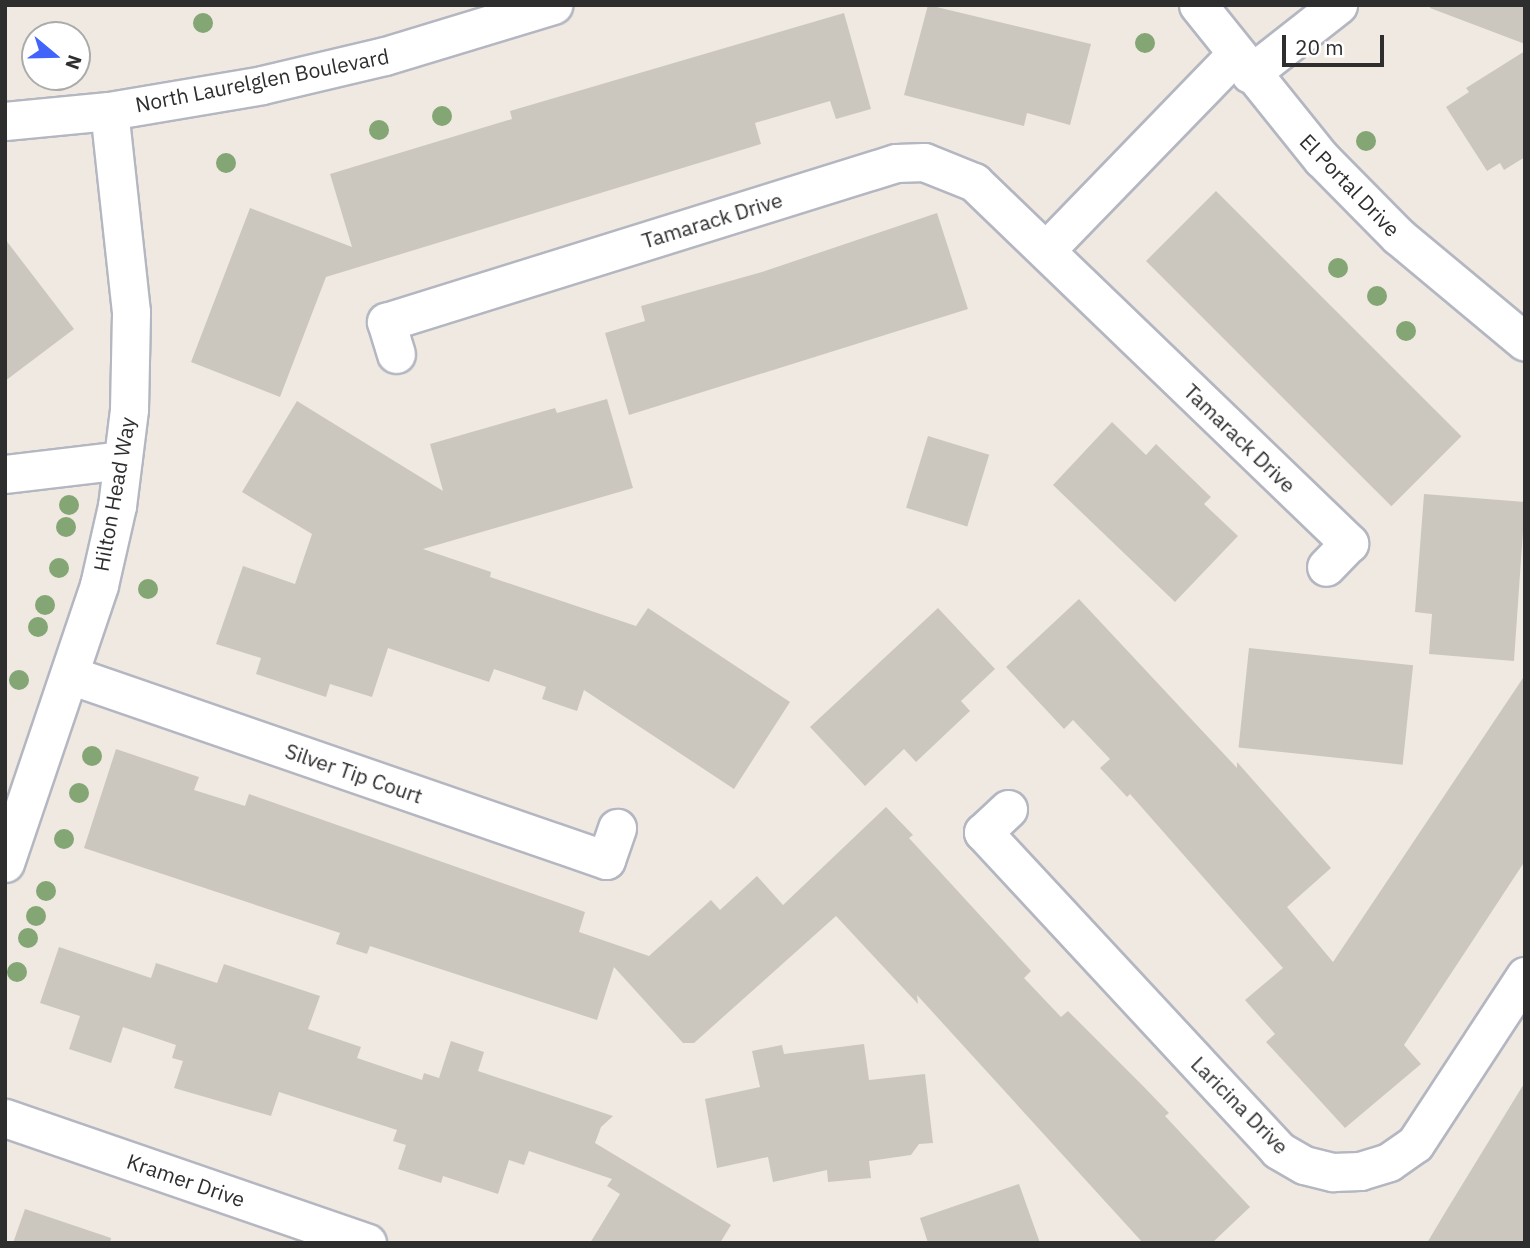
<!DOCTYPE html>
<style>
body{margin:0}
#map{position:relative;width:1530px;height:1248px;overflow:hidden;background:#efe9e1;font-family:"IBM Plex Sans",sans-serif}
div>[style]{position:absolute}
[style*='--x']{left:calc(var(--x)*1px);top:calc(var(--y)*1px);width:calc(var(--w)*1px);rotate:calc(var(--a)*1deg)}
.building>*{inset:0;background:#cbc7bf;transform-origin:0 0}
.roads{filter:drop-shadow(2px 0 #b4b7c1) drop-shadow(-2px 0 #b4b7c1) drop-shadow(0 2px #b4b7c1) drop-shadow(0 -2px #b4b7c1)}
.minor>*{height:37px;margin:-18.5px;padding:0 18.5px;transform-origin:18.5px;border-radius:18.5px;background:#fff}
.trees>*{width:20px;height:20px;margin:-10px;border-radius:50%;background:#84a574}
span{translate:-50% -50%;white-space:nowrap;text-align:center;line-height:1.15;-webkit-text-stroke:5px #fff;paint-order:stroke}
.street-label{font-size:21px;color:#2e2e2e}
.frame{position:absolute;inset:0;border:7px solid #2e2e2e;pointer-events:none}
.north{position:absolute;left:21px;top:21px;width:70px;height:70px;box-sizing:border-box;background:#fff;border:2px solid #ababab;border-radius:50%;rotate:109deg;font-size:19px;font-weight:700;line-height:28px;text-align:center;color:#2e2e2e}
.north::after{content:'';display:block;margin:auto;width:24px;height:32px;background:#4264fb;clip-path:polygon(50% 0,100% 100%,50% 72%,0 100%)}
.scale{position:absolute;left:1282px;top:35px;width:102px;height:32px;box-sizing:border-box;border:4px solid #2e2e2e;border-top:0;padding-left:9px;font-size:21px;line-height:24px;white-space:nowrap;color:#2e2e2e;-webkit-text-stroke:5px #fff;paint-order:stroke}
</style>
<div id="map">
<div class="building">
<div style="clip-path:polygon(928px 5px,1091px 44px,1070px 125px,1027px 113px,1024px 126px,904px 95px)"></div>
<div style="clip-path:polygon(1431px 5px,1525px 5px,1525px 44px,1430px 8px)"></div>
<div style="clip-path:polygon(844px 13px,871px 109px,836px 119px,830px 101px,755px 123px,761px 144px,326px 277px,280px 397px,191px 362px,250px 208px,352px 247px,330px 174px,512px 119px,510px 111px)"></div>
<div style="clip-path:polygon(1525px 51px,1525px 157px,1504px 170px,1500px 163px,1487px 171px,1446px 107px,1469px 92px,1466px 88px)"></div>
<div style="left:1216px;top:191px;width:347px;height:99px;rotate:45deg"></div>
<div style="clip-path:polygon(937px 213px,968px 309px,629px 415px,605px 333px,645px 321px,641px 306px,762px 272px)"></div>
<div style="clip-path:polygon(5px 239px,74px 329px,5px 381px)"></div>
<div style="clip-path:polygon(607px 399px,633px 488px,423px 549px,491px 572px,490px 577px,636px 626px,648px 608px,790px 702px,734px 789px,584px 690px,577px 711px,542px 699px,546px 687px,494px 669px,489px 682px,388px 648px,372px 697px,330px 684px,326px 697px,256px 674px,261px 658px,216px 644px,243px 566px,295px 584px,312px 534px,242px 492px,297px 401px,443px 491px,430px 444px,555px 408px,557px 413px)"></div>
<div style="clip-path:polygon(1112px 422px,1146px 455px,1156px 444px,1211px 497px,1204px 504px,1238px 536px,1175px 602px,1053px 485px)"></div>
<div style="left:928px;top:436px;width:64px;height:75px;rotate:17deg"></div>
<div style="clip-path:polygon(1424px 494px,1525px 502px,1514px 661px,1429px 654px,1432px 614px,1415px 612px)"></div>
<div style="clip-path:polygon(1079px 599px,1237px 768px,1237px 762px,1331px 868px,1287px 907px,1333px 962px,1525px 675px,1525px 861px,1404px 1045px,1421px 1064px,1345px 1128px,1266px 1042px,1275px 1034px,1245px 1000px,1283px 968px,1130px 794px,1127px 797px,1100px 768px,1110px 759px,1073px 720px,1064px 729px,1006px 667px)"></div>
<div style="clip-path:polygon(938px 608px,995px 669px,961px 701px,970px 711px,916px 762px,904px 749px,865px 786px,810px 727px)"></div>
<div style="left:1249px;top:648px;width:165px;height:100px;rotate:6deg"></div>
<div style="clip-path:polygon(116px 749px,199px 777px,194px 790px,245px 806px,249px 794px,585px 912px,579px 932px,649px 956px,711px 900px,720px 910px,757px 876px,783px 905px,886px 807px,913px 835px,909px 838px,1031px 971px,1024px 978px,1061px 1017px,1068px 1011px,1144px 1087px,1169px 1113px,1165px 1116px,1250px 1207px,1212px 1243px,1143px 1243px,917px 995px,918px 1004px,836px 916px,694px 1043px,683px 1043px,614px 967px,597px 1020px,370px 946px,367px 954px,336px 944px,340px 933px,84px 848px)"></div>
<div style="clip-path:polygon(59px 947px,151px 978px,156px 963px,217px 983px,224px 964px,320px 996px,308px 1029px,361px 1047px,357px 1058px,422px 1080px,424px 1073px,439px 1078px,451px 1041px,484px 1052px,478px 1071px,613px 1116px,601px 1127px,595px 1143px,731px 1225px,720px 1243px,590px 1243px,620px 1194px,607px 1186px,612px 1179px,529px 1151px,524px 1165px,509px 1160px,498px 1194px,443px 1176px,441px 1183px,398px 1169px,406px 1145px,393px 1141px,397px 1130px,279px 1092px,271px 1116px,174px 1088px,183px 1061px,172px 1058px,176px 1045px,123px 1027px,111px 1063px,69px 1049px,80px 1016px,40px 1003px)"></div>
<div style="clip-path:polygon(864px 1044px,869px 1080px,925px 1074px,933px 1143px,919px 1144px,911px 1155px,869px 1161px,871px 1178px,828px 1182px,827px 1170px,773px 1182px,768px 1157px,717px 1168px,705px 1099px,760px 1087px,752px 1051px,782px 1045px,784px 1054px)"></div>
<div style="clip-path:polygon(1525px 1082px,1525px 1243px,1427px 1243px,1443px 1216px)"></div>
<div style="clip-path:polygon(1019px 1184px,1040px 1243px,928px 1243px,920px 1218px)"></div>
<div style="clip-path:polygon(25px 1209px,111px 1238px,110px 1243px,13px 1243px)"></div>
</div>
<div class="roads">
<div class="minor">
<div style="--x:1198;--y:5;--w:198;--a:51.2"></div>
<div style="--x:1322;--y:159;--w:108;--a:45.4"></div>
<div style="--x:1398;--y:236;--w:165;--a:39.8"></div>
<div style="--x:1250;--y:74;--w:112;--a:-38.1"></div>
<div style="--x:5;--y:121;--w:104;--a:-5.5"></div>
<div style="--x:109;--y:111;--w:155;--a:-9.6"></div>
<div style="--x:262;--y:85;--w:126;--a:-13.3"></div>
<div style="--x:385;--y:56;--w:176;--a:-16.9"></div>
<div style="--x:1046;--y:250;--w:270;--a:-45.9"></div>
<div style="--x:396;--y:354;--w:34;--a:-107"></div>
<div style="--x:386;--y:322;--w:534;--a:-17.32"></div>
<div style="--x:896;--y:163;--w:28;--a:-2"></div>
<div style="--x:924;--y:162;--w:54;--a:21.8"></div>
<div style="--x:974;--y:182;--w:521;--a:43.91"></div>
<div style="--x:1349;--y:543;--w:33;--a:134"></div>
<div style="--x:5;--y:474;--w:118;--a:-6.8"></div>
<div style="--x:70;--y:675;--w:567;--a:19.04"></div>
<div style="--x:606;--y:860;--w:34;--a:-71"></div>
<div style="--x:1008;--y:809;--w:34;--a:137"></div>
<div style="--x:983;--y:832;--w:434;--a:47.1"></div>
<div style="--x:1278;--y:1150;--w:30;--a:30"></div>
<div style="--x:1304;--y:1165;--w:30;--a:14"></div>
<div style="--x:1333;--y:1172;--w:27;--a:-2"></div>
<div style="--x:1360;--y:1171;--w:30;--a:-17"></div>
<div style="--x:1389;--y:1162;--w:32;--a:-35"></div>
<div style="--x:1415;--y:1144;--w:201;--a:-56.8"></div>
<div style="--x:5;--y:863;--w:293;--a:-71.3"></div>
<div style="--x:99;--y:585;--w:81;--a:-77.2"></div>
<div style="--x:117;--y:506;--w:98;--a:-82.9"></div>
<div style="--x:129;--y:409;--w:97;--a:-88.8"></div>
<div style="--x:131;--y:312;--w:202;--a:-96.2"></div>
<div style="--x:5;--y:1118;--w:383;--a:19"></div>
</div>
</div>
<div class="trees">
<div style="left:203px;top:23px"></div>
<div style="left:1145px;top:43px"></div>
<div style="left:442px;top:116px"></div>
<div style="left:379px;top:130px"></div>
<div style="left:1366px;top:141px"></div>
<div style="left:226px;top:163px"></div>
<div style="left:1338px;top:268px"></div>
<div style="left:1377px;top:296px"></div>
<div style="left:1406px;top:331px"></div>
<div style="left:69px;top:505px"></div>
<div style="left:66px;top:527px"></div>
<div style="left:59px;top:568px"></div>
<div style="left:148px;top:589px"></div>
<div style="left:45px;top:605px"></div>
<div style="left:38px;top:627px"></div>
<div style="left:19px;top:680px"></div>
<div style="left:92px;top:756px"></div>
<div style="left:79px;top:793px"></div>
<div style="left:64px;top:839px"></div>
<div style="left:46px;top:891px"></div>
<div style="left:36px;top:916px"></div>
<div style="left:28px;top:938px"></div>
<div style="left:17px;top:972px"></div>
</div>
<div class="street-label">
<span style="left:262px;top:80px;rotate:-11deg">North Laurelglen Boulevard</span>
<span style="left:1350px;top:185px;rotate:46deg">El Portal Drive</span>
<span style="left:712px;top:220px;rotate:-17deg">Tamarack Drive</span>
<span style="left:1240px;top:438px;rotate:44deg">Tamarack Drive</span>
<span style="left:114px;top:494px;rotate:-80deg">Hilton Head Way</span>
<span style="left:354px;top:773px;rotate:19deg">Silver Tip Court</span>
<span style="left:1240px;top:1105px;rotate:45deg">Laricina Drive</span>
<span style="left:186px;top:1180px;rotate:19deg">Kramer Drive</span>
</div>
<div class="frame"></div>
<div class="north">N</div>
<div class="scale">20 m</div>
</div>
